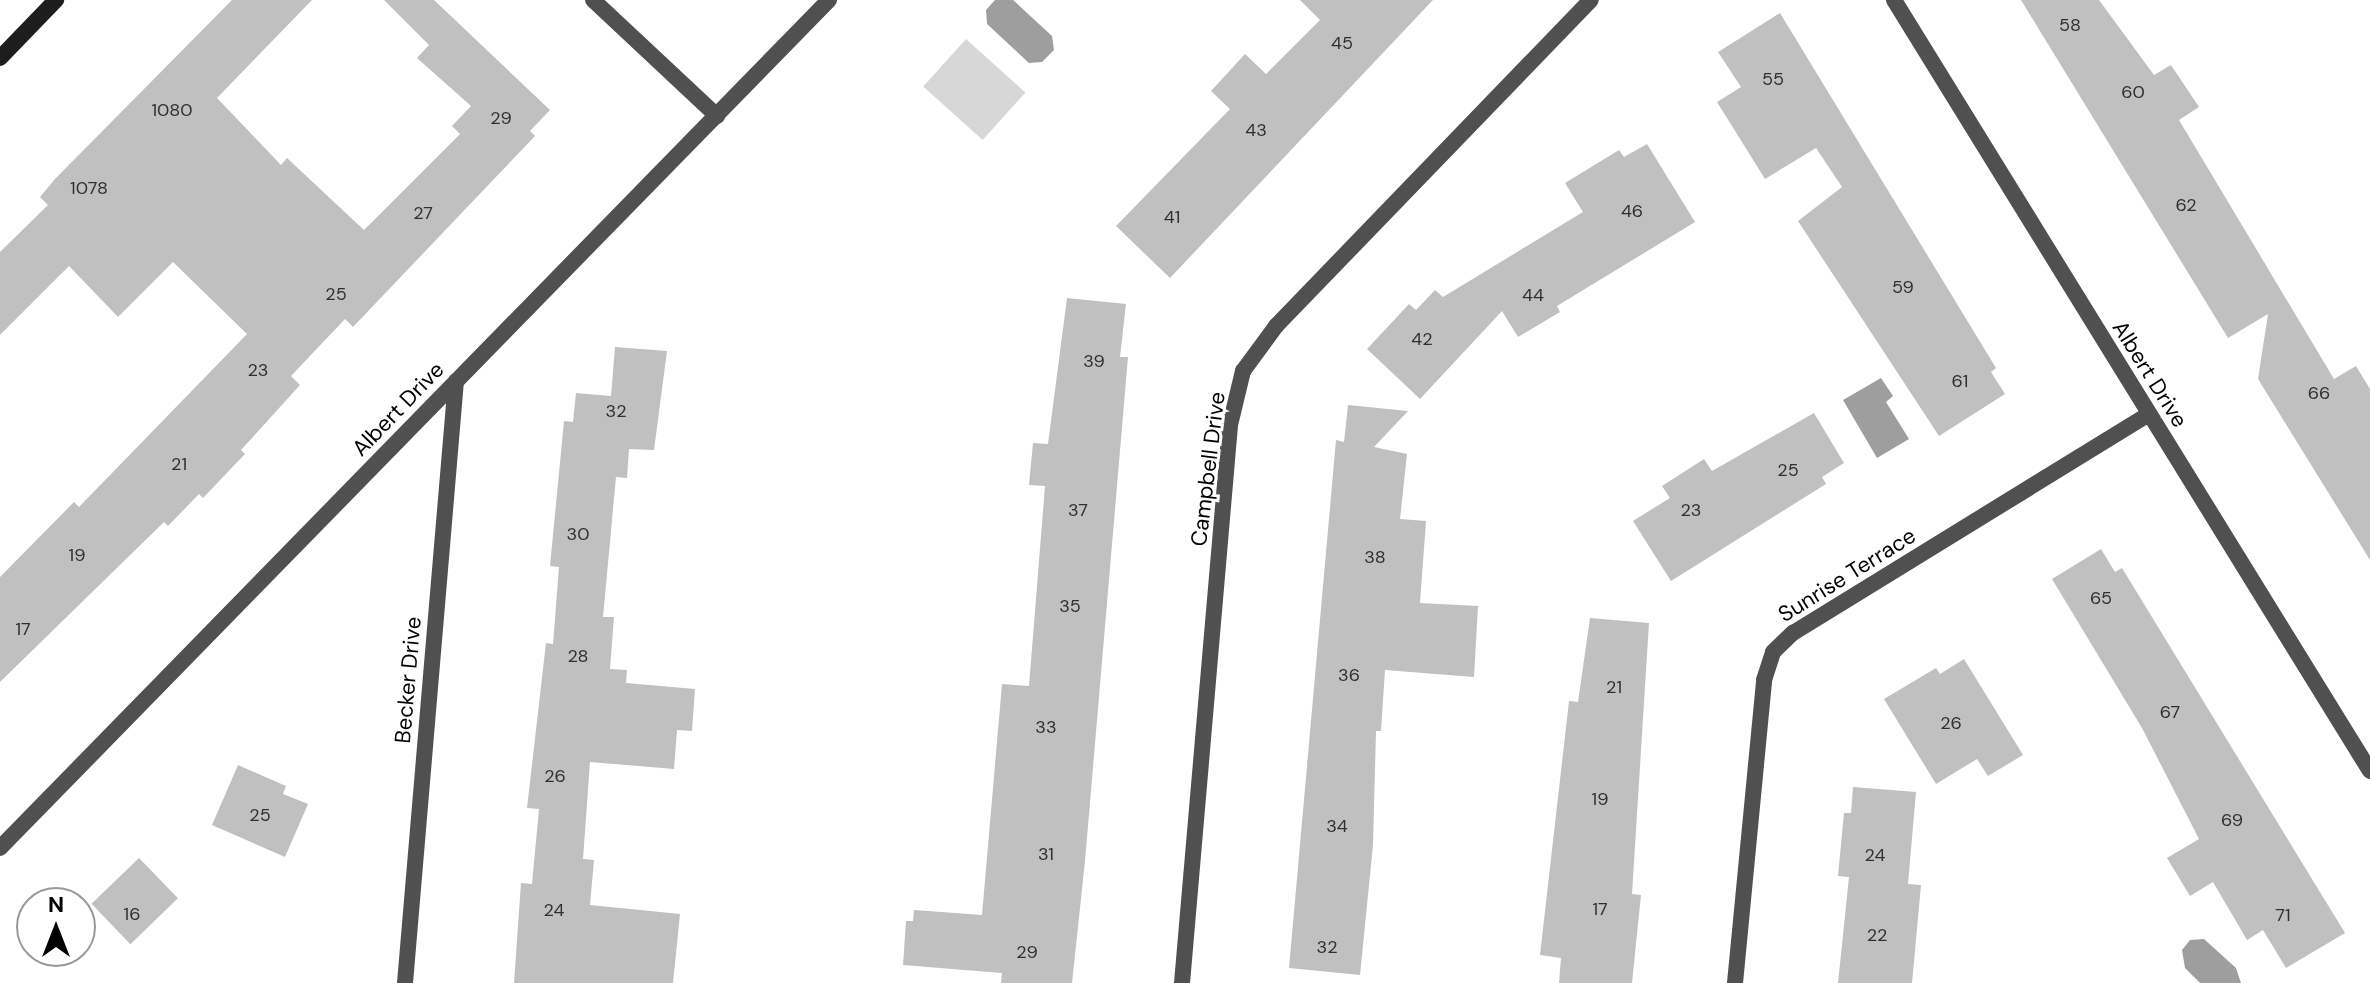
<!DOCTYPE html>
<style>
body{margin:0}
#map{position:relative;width:2370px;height:983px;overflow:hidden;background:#fff;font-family:"DM Sans",sans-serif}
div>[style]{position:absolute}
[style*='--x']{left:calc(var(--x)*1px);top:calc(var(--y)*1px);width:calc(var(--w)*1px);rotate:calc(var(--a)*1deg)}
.green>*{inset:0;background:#d7d7d7;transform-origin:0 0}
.water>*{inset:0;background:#9e9e9e}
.building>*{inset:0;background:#c0c0c0;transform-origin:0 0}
.street>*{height:16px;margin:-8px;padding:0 8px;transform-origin:8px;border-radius:8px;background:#505050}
.secondary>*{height:16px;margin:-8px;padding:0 8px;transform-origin:8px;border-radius:8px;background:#1d1d1d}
span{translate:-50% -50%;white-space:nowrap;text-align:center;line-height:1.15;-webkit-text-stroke:6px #fff;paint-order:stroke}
.number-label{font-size:18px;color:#303030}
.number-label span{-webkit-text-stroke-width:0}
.street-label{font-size:22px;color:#000}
.north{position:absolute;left:16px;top:887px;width:80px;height:80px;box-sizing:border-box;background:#fff;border:2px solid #999;border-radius:50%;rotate:0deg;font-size:22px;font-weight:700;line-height:32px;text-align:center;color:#000}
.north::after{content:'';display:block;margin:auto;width:28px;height:36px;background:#000;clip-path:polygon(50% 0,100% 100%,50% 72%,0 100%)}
</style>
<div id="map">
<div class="green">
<div style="left:966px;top:39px;width:80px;height:64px;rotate:42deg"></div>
</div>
<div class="water">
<div style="clip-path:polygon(995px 0,1013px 0,1052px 36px,1054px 50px,1042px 62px,1029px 63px,987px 24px,986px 10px)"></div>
<div style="clip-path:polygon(1881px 378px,1893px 396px,1886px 402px,1909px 439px,1877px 458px,1843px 400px)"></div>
<div style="clip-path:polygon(2204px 939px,2236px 968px,2241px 983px,2200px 983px,2185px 968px,2182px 950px,2190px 940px)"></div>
</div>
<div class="building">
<div style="clip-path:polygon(232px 0,312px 0,217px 98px,281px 165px,287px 158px,364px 230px,460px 134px,452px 126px,471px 106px,417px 58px,429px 45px,384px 0,434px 0,550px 110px,530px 131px,535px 136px,353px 327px,345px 319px,291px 376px,300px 385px,241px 450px,245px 454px,203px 498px,199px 494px,168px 526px,164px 522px,0 682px,0 577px,74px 502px,79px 507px,247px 334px,173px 262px,118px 317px,69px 266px,0 335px,0 252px,48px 205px,40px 197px,55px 179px)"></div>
<div style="clip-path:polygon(1300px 0,1433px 0,1170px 278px,1116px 226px,1230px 109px,1211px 91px,1245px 54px,1266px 74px,1320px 20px)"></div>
<div style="clip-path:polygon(2021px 0,2099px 0,2154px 75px,2171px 65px,2199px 107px,2179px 120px,2334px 379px,2356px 366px,2370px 389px,2370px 560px,2258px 379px,2268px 314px,2228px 338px)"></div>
<div style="clip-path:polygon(1780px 13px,1996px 368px,1991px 372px,2005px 394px,1939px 436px,1798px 221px,1842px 187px,1816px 148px,1765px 179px,1717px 102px,1741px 87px,1718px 52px)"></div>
<div style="clip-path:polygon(1647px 144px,1695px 222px,1557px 306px,1560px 312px,1518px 337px,1502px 311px,1420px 399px,1367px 349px,1409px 304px,1416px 310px,1435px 290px,1443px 297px,1583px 212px,1565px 183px,1619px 150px,1624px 157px)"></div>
<div style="clip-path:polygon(1067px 298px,1126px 304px,1120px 357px,1128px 357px,1085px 861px,1072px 983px,1001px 983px,1002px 973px,903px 965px,906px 921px,913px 921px,914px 910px,982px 915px,1002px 684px,1029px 686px,1045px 486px,1029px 485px,1033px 443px,1048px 444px)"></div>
<div style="clip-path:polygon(615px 347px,667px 351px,654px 450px,629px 449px,627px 478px,616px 477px,603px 617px,614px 617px,610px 669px,627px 670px,626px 683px,695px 689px,692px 731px,677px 730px,674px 769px,590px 762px,583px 859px,594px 860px,590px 905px,680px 914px,673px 983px,514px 983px,521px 883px,532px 884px,539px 809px,527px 808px,546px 643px,553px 644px,559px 567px,550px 566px,564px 421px,573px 422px,576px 393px,611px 396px)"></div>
<div style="clip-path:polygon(1348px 405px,1408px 411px,1374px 447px,1407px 454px,1400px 519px,1426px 521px,1420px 603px,1478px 606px,1474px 677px,1385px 670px,1381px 731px,1376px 731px,1373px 845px,1360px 975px,1289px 968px,1336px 440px,1344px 442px)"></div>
<div style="clip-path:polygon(1814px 413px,1844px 463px,1822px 477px,1826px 484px,1671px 581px,1633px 521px,1670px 498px,1662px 486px,1704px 459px,1712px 471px)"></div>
<div style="clip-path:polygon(2101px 549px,2115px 572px,2122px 568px,2345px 933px,2286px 968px,2263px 930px,2247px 940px,2213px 882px,2190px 896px,2167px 858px,2199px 839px,2142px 728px,2052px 579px)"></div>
<div style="clip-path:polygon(1590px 618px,1649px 623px,1632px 894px,1641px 895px,1632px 983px,1559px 983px,1561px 958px,1540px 955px,1569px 701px,1578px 702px)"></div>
<div style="clip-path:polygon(1964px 659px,2023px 755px,1988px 776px,1977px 759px,1936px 784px,1884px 699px,1936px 668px,1940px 674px)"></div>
<div style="clip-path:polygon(238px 765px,286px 786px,283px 794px,308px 804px,285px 857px,212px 825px)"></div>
<div style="clip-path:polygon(1853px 787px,1916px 792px,1908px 884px,1921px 885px,1912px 983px,1838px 983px,1849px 877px,1838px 876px,1844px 813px,1851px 813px)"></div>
<div style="left:139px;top:858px;width:56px;height:66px;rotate:46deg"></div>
</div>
<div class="street">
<div style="--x:593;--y:0;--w:170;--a:43.1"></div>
<div style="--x:1894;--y:0;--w:906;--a:58.31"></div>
<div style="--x:0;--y:848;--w:1186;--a:-45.65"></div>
<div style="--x:405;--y:983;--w:604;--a:-85.16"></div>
<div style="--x:1182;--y:983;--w:560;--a:-85.08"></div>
<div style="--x:1230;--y:425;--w:56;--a:-76.5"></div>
<div style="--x:1243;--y:371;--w:56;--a:-53.7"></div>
<div style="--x:1276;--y:326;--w:453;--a:-46"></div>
<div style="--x:1735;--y:983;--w:304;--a:-84.5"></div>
<div style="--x:1764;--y:680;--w:29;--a:-72"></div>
<div style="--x:1773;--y:652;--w:28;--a:-44"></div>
<div style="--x:1793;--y:633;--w:418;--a:-31.6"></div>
</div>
<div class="secondary">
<div style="--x:0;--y:58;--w:81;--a:-46"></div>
</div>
<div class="number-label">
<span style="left:2070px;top:25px">58</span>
<span style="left:1342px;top:43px">45</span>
<span style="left:1773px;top:79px">55</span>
<span style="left:2133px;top:92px">60</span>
<span style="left:172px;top:110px">1080</span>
<span style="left:501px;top:118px">29</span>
<span style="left:1256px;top:130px">43</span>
<span style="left:89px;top:188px">1078</span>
<span style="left:2186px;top:205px">62</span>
<span style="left:1632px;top:211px">46</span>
<span style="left:423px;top:213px">27</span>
<span style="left:1172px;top:217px">41</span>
<span style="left:1903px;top:287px">59</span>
<span style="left:336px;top:294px">25</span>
<span style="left:1533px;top:295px">44</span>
<span style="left:1422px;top:339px">42</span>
<span style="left:1094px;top:361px">39</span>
<span style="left:258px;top:370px">23</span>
<span style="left:1960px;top:381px">61</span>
<span style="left:2319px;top:393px">66</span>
<span style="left:616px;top:411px">32</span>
<span style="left:179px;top:464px">21</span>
<span style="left:1788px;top:470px">25</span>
<span style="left:1078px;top:510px">37</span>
<span style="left:1691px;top:510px">23</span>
<span style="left:578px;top:534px">30</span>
<span style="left:77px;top:555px">19</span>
<span style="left:1375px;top:557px">38</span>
<span style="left:2101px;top:598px">65</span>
<span style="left:1070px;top:606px">35</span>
<span style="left:23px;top:629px">17</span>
<span style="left:578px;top:656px">28</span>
<span style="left:1349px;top:675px">36</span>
<span style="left:1614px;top:687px">21</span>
<span style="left:2170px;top:712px">67</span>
<span style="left:1951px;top:723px">26</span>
<span style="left:1046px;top:727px">33</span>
<span style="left:555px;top:776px">26</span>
<span style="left:1600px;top:799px">19</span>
<span style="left:260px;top:815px">25</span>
<span style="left:2232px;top:820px">69</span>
<span style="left:1337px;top:826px">34</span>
<span style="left:1046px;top:854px">31</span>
<span style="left:1875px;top:855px">24</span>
<span style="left:1600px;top:909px">17</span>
<span style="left:554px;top:910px">24</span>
<span style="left:132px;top:914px">16</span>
<span style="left:2283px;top:915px">71</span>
<span style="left:1877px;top:935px">22</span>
<span style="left:1327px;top:947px">32</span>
<span style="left:1027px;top:952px">29</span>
</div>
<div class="street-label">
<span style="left:2150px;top:374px;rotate:58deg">Albert Drive</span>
<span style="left:398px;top:409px;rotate:-46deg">Albert Drive</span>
<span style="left:1208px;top:469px;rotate:-83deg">Campbell Drive</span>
<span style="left:1847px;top:575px;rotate:-32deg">Sunrise Terrace</span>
<span style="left:408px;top:680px;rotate:-85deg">Becker Drive</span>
</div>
<div class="north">N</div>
</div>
